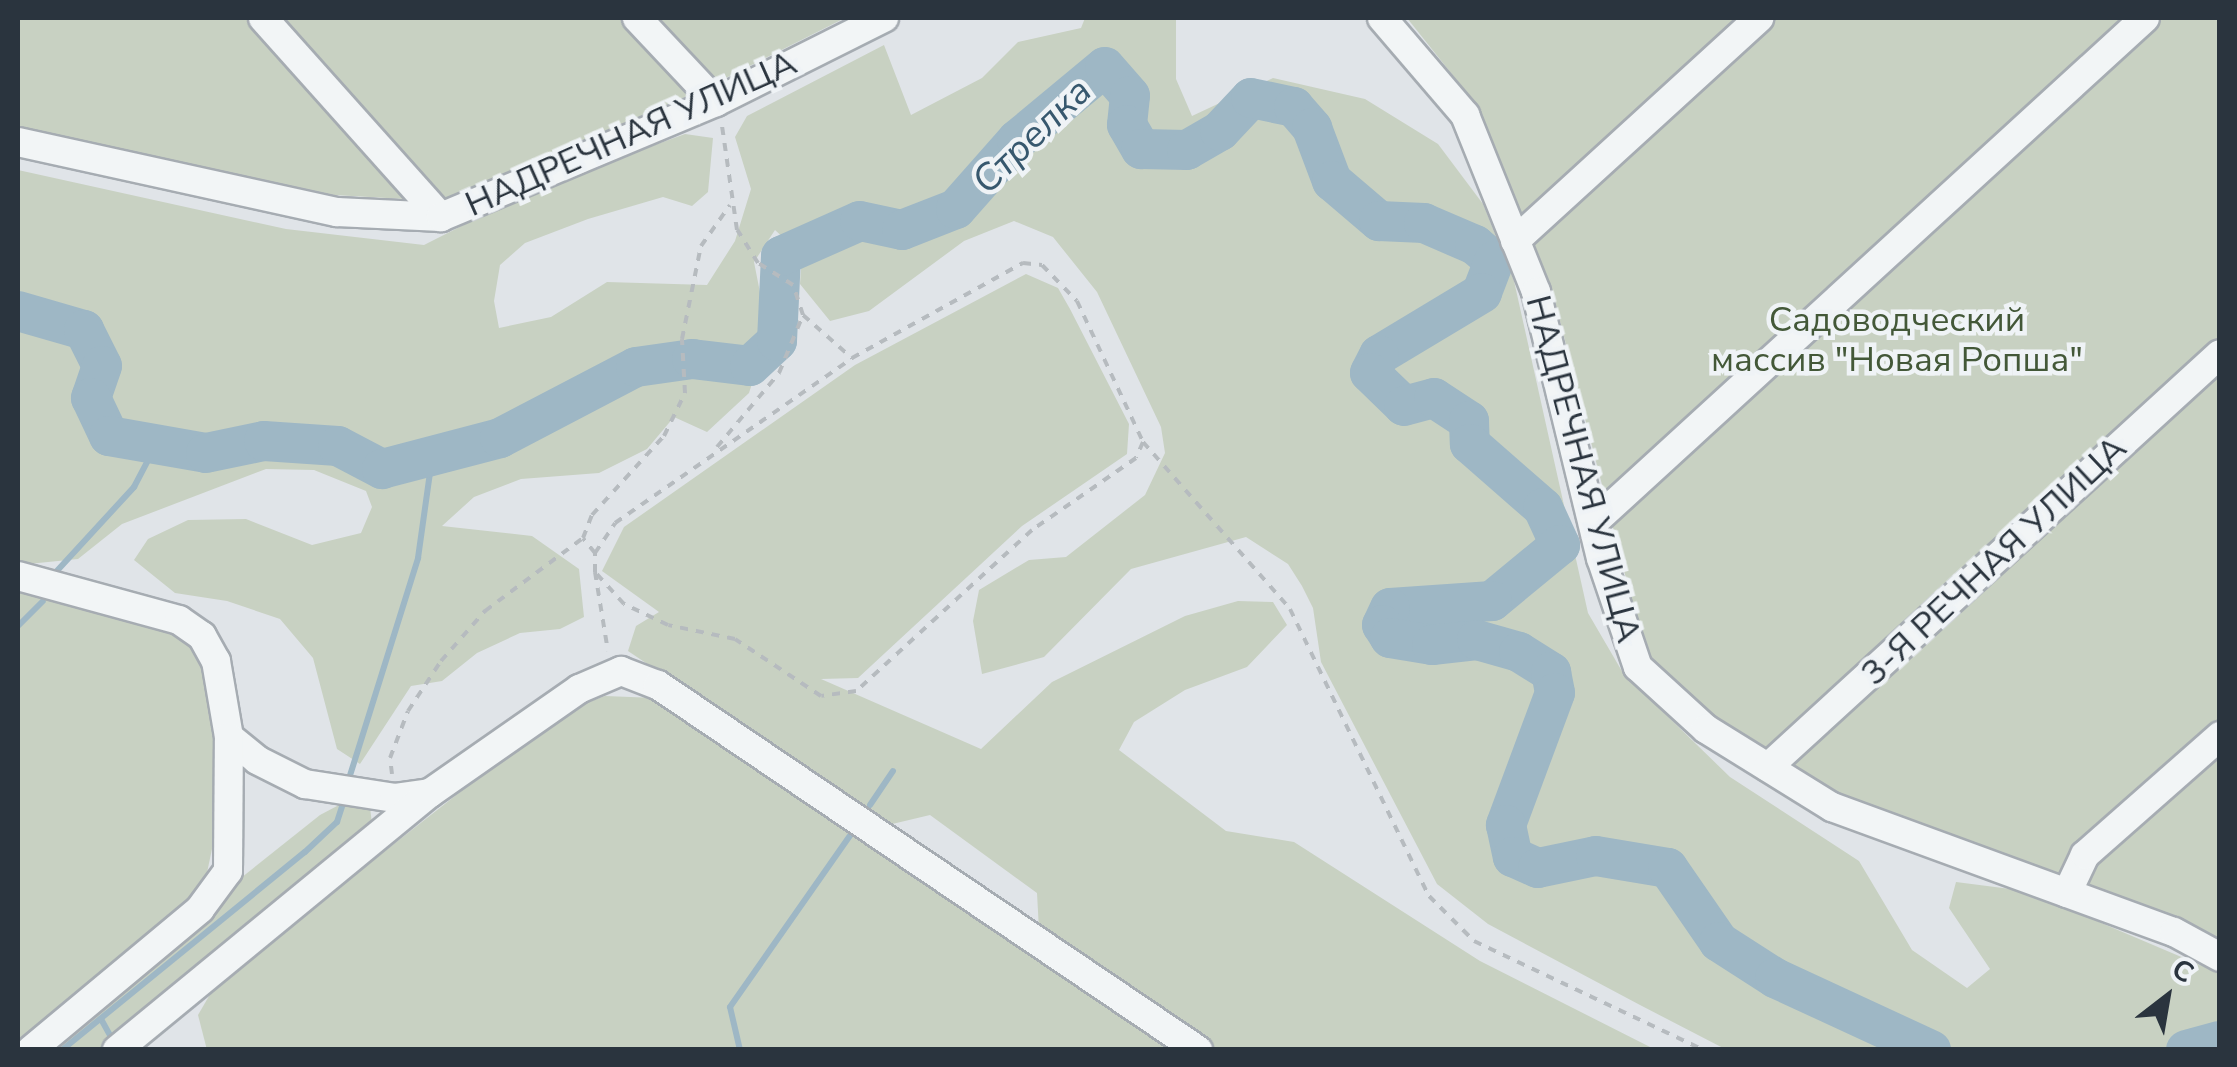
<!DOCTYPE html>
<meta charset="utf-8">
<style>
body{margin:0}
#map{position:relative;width:2237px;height:1067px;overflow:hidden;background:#e0e4e8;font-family:"Nunito Sans",sans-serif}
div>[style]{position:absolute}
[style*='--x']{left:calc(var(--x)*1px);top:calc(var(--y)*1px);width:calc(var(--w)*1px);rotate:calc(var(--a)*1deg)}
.green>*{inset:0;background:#c8d1c2}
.stream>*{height:6px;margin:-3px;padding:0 3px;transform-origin:3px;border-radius:3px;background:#9eb7c5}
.river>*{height:40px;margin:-20px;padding:0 20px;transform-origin:20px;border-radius:20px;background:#9eb7c5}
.path>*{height:4px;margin-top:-2px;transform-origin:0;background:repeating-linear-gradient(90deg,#b6bbbf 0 8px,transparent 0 16px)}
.roads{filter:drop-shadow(2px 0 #a6acb2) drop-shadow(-2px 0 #a6acb2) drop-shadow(0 2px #a6acb2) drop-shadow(0 -2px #a6acb2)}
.minor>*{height:28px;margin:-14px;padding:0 14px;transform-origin:14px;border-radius:14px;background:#f2f5f6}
span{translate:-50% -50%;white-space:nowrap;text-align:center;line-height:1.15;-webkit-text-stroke:9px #eff3f6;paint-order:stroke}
.street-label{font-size:35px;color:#2a343e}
.park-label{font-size:35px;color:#435838}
.water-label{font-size:38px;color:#37586e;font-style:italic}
.frame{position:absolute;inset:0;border:20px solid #2a343e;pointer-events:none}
.north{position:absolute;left:2117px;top:947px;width:100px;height:100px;-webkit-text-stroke:8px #eff3f6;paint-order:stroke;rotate:31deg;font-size:28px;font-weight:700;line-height:40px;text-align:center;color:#2a343e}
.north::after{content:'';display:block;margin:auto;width:35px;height:45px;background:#2a343e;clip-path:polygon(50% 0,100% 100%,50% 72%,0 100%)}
</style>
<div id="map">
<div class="green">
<div style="clip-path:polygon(18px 18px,845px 18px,702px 90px,439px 201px,334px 195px,18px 126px)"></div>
<div style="clip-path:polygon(1085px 18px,1176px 18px,1176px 79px,1192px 116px,1273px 78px,1365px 99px,1438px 144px,1483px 204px,1514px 281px,1588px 613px,1623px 673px,1730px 777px,1859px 861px,1912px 950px,1967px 988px,1990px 969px,1949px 908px,1956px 882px,2026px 891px,2219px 973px,2219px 1049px,1725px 1049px,1640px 1005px,1488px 924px,1437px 884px,1321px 662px,1313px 608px,1302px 586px,1288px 564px,1246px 537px,1131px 569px,1044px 657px,982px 674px,973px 621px,979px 590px,1029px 560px,1066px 557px,1145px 495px,1165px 453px,1161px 427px,1097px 292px,1053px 237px,1014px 221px,964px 241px,869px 311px,830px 321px,800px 284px,802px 255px,775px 230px,754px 262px,768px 333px,749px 393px,707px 432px,674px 417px,647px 449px,599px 473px,521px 479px,474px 497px,442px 526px,532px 536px,579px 569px,584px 617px,560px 629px,520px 633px,477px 653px,442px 681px,411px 686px,360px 764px,337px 749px,313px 658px,280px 619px,227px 601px,175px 593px,134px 560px,148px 539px,188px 520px,246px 519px,312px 545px,361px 533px,372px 507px,366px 491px,314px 470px,266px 469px,122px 524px,78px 559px,18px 565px,18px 170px,286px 229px,424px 245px,537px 188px,685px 134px,713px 138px,708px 192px,692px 206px,663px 197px,588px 219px,525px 243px,500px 265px,494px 301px,499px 328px,551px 317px,607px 282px,707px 285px,735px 241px,751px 189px,735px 137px,747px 116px,884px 45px,911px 115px,982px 78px,1018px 42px,1081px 28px)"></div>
<div style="clip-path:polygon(1407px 18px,2219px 18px,2219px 942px,1837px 799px,1715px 719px,1647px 660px,1551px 286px,1479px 108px)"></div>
<div style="clip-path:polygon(1026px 274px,1058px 288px,1070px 309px,1129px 424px,1127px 454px,1022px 526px,858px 678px,821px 679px,981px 749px,1052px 682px,1185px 616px,1238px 601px,1273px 602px,1287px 625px,1247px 667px,1185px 690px,1134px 722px,1119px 750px,1226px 831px,1294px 842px,1480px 961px,1654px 1049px,1208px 1049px,1039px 930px,1037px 893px,930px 815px,888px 825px,628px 651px,636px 626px,659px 612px,602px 571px,624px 527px,855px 365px)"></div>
<div style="clip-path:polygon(18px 588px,173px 631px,202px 659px,213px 719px,216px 830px,204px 887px,18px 1043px)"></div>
<div style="clip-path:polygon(605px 696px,656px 698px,1181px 1049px,207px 1050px,198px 1015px,216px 984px,488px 770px,570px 709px)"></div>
<div style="clip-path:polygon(356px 796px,370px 807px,372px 824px,353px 845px,100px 1049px,25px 1050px,320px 815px)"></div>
</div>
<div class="stream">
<div style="--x:55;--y:573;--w:117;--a:-47.4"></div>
<div style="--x:134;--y:487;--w:45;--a:-62.3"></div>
<div style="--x:18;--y:626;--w:35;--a:-45"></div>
<div style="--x:347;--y:785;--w:238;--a:-72.6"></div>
<div style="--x:418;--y:558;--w:100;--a:-82"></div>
<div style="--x:870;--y:805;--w:41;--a:-55.9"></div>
<div style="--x:101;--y:1019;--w:23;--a:61"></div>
<div style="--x:62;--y:1050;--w:313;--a:-39.2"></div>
<div style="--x:305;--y:852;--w:44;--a:-43.2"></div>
<div style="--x:337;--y:822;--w:26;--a:-72"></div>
<div style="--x:740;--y:1050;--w:44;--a:-103.1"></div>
<div style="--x:730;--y:1007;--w:213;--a:-55"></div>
</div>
<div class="river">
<div style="--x:18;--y:311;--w:69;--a:16.1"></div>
<div style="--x:84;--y:330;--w:40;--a:63.4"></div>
<div style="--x:102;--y:366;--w:34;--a:109"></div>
<div style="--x:91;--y:398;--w:42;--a:64.7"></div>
<div style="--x:109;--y:436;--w:98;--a:9.9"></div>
<div style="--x:206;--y:453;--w:59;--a:-11.7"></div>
<div style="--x:264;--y:441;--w:74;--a:3.9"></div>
<div style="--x:338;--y:446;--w:50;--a:27.6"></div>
<div style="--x:382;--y:469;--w:122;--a:-14.7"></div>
<div style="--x:500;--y:438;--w:153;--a:-27.6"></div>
<div style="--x:636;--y:367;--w:57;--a:-8.1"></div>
<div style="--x:692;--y:359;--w:58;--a:6.9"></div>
<div style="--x:750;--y:366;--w:37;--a:-43"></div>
<div style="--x:777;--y:341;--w:85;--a:-87.3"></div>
<div style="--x:781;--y:256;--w:86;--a:-23.9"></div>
<div style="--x:860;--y:221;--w:43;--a:12.1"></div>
<div style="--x:902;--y:230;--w:58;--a:-21.3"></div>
<div style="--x:956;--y:209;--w:92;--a:-48.5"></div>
<div style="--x:1017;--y:140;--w:114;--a:-39.7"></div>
<div style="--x:1105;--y:67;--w:38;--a:49"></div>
<div style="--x:1130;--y:96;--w:29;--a:96"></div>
<div style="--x:1127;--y:125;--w:28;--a:60"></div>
<div style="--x:1141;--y:149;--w:46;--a:1.2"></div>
<div style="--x:1187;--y:150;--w:38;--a:-30"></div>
<div style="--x:1220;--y:131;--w:45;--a:-46.8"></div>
<div style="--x:1251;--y:98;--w:44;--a:11.8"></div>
<div style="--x:1294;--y:107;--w:28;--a:49"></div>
<div style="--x:1312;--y:128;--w:57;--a:69.3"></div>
<div style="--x:1332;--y:181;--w:62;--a:40.4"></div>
<div style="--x:1379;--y:221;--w:45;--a:2.5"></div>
<div style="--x:1424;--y:223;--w:56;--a:23.3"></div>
<div style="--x:1475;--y:245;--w:25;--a:40"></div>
<div style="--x:1494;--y:261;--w:34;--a:111"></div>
<div style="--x:1482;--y:293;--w:120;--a:149"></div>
<div style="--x:1379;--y:355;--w:20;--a:117"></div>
<div style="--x:1370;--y:373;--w:47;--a:44.1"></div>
<div style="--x:1404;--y:406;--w:31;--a:-15"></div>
<div style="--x:1434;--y:398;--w:42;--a:33.3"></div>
<div style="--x:1469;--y:421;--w:23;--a:88"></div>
<div style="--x:1470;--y:444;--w:97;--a:41.2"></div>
<div style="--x:1543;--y:508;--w:41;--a:65.3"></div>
<div style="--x:1560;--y:545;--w:88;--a:140.5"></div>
<div style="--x:1492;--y:601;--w:102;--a:176.1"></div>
<div style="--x:1390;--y:608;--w:19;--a:115"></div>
<div style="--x:1382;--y:625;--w:15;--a:58"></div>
<div style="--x:1390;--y:638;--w:43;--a:9.5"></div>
<div style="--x:1432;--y:645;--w:45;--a:-6.3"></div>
<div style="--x:1477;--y:640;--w:44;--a:15.9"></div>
<div style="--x:1519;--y:652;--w:38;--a:32"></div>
<div style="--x:1551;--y:672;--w:21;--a:79"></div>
<div style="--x:1555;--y:693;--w:141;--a:110.4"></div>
<div style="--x:1506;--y:825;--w:33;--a:78"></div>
<div style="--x:1513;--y:857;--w:27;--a:24"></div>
<div style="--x:1538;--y:868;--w:59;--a:-11.7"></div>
<div style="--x:1596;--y:856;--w:73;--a:9.5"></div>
<div style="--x:1668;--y:868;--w:90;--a:55.4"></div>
<div style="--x:1719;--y:942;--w:67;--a:32.7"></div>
<div style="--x:1775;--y:978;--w:172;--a:24.8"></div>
<div style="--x:2186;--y:1050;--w:35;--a:-15"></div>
</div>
<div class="path">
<div style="--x:1023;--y:263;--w:19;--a:6"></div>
<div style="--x:1042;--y:265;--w:50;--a:45.8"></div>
<div style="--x:1077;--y:301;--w:156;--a:64.9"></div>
<div style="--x:1143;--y:442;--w:17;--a:114"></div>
<div style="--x:1136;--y:458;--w:126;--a:145.3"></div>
<div style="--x:1032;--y:530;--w:239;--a:137.5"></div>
<div style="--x:856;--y:691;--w:35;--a:172"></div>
<div style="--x:821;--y:696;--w:103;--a:-146.5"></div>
<div style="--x:735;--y:639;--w:68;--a:-168.2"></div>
<div style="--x:668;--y:625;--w:49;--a:-154.5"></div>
<div style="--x:624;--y:604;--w:43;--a:-132.2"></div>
<div style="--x:595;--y:572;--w:19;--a:-90"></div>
<div style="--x:595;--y:553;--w:36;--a:-56"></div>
<div style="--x:615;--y:523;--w:289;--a:-34.8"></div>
<div style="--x:852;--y:358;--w:196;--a:-29.1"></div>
<div style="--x:803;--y:315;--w:65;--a:41.3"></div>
<div style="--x:1143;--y:442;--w:222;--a:48.6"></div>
<div style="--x:1290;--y:609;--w:319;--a:64.2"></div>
<div style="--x:1429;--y:896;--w:64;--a:45"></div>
<div style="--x:1474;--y:941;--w:255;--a:25.4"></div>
<div style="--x:717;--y:447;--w:97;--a:-50"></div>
<div style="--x:779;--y:373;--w:63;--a:-67.5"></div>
<div style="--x:803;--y:315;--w:32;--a:-108"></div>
<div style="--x:793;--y:285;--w:41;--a:-147.8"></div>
<div style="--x:758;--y:263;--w:39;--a:-122"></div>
<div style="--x:737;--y:230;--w:105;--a:-98.2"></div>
<div style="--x:595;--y:553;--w:19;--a:-129"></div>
<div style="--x:583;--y:538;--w:25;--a:-69"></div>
<div style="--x:592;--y:515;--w:107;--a:-47.7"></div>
<div style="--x:664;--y:436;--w:48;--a:-64"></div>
<div style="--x:685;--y:393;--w:54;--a:-93.2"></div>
<div style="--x:682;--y:339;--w:95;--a:-78.5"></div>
<div style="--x:701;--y:246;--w:50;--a:-54.7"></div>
<div style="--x:595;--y:572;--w:80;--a:80.7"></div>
<div style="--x:392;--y:774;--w:16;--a:-97"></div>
<div style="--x:390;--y:758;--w:50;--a:-69"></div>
<div style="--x:408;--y:711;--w:60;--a:-56.6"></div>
<div style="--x:441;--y:661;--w:67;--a:-48.7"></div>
<div style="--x:485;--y:611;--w:122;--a:-36.7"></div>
</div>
<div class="roads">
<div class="minor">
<div style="--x:263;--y:18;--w:267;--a:48.2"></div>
<div style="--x:637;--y:18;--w:115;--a:46.8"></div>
<div style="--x:1382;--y:18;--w:128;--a:49.4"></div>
<div style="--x:1465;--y:115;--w:191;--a:68.1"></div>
<div style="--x:1536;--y:292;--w:274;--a:76.3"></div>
<div style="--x:1601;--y:558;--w:115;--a:71.3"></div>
<div style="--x:1638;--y:667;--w:92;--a:42.4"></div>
<div style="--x:1706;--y:729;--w:148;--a:31.8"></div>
<div style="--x:1832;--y:807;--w:364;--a:20.1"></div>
<div style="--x:2174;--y:932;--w:52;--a:28.5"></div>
<div style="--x:18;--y:142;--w:327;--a:12.4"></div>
<div style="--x:337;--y:212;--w:104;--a:2.8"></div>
<div style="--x:441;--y:217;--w:298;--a:-22.7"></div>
<div style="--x:716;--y:102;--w:188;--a:-26.6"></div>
<div style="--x:1515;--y:241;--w:331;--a:-42.4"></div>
<div style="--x:1593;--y:523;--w:748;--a:-42.45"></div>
<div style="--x:18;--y:576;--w:167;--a:15.3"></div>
<div style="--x:179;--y:620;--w:28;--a:35"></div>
<div style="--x:202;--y:636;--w:29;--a:61"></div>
<div style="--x:216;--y:661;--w:77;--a:80.3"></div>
<div style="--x:229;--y:737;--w:36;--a:39"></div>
<div style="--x:257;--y:760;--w:54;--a:26.6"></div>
<div style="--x:305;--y:784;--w:90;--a:8.9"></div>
<div style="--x:394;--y:798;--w:36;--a:-8"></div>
<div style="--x:1768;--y:767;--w:612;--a:-42.42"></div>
<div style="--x:2067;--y:893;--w:42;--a:-64.7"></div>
<div style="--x:2085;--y:855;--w:180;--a:-41.4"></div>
<div style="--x:31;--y:1050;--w:220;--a:-39.8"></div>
<div style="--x:200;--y:909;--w:47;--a:-53.6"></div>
<div style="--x:228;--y:871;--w:134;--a:-89.6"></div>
<div style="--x:117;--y:1050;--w:405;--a:-39.4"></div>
<div style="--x:430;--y:793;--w:182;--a:-34.9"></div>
<div style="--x:579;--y:689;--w:46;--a:-23.2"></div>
<div style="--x:621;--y:671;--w:40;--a:21"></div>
<div style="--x:658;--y:685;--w:652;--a:34.06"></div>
</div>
</div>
<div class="street-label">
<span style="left:631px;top:134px;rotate:-24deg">НАДРЕЧНАЯ УЛИЦА</span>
<span style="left:1583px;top:469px;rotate:75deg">НАДРЕЧНАЯ УЛИЦА</span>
<span style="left:1994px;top:561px;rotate:-43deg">3-Я РЕЧНАЯ УЛИЦА</span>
</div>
<div class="park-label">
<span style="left:1897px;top:340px">Садоводческий<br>массив "Новая Ропша"</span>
</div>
<div class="water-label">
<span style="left:1032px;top:136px;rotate:-44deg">Стрелка</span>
</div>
<div class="frame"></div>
<div class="north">С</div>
</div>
